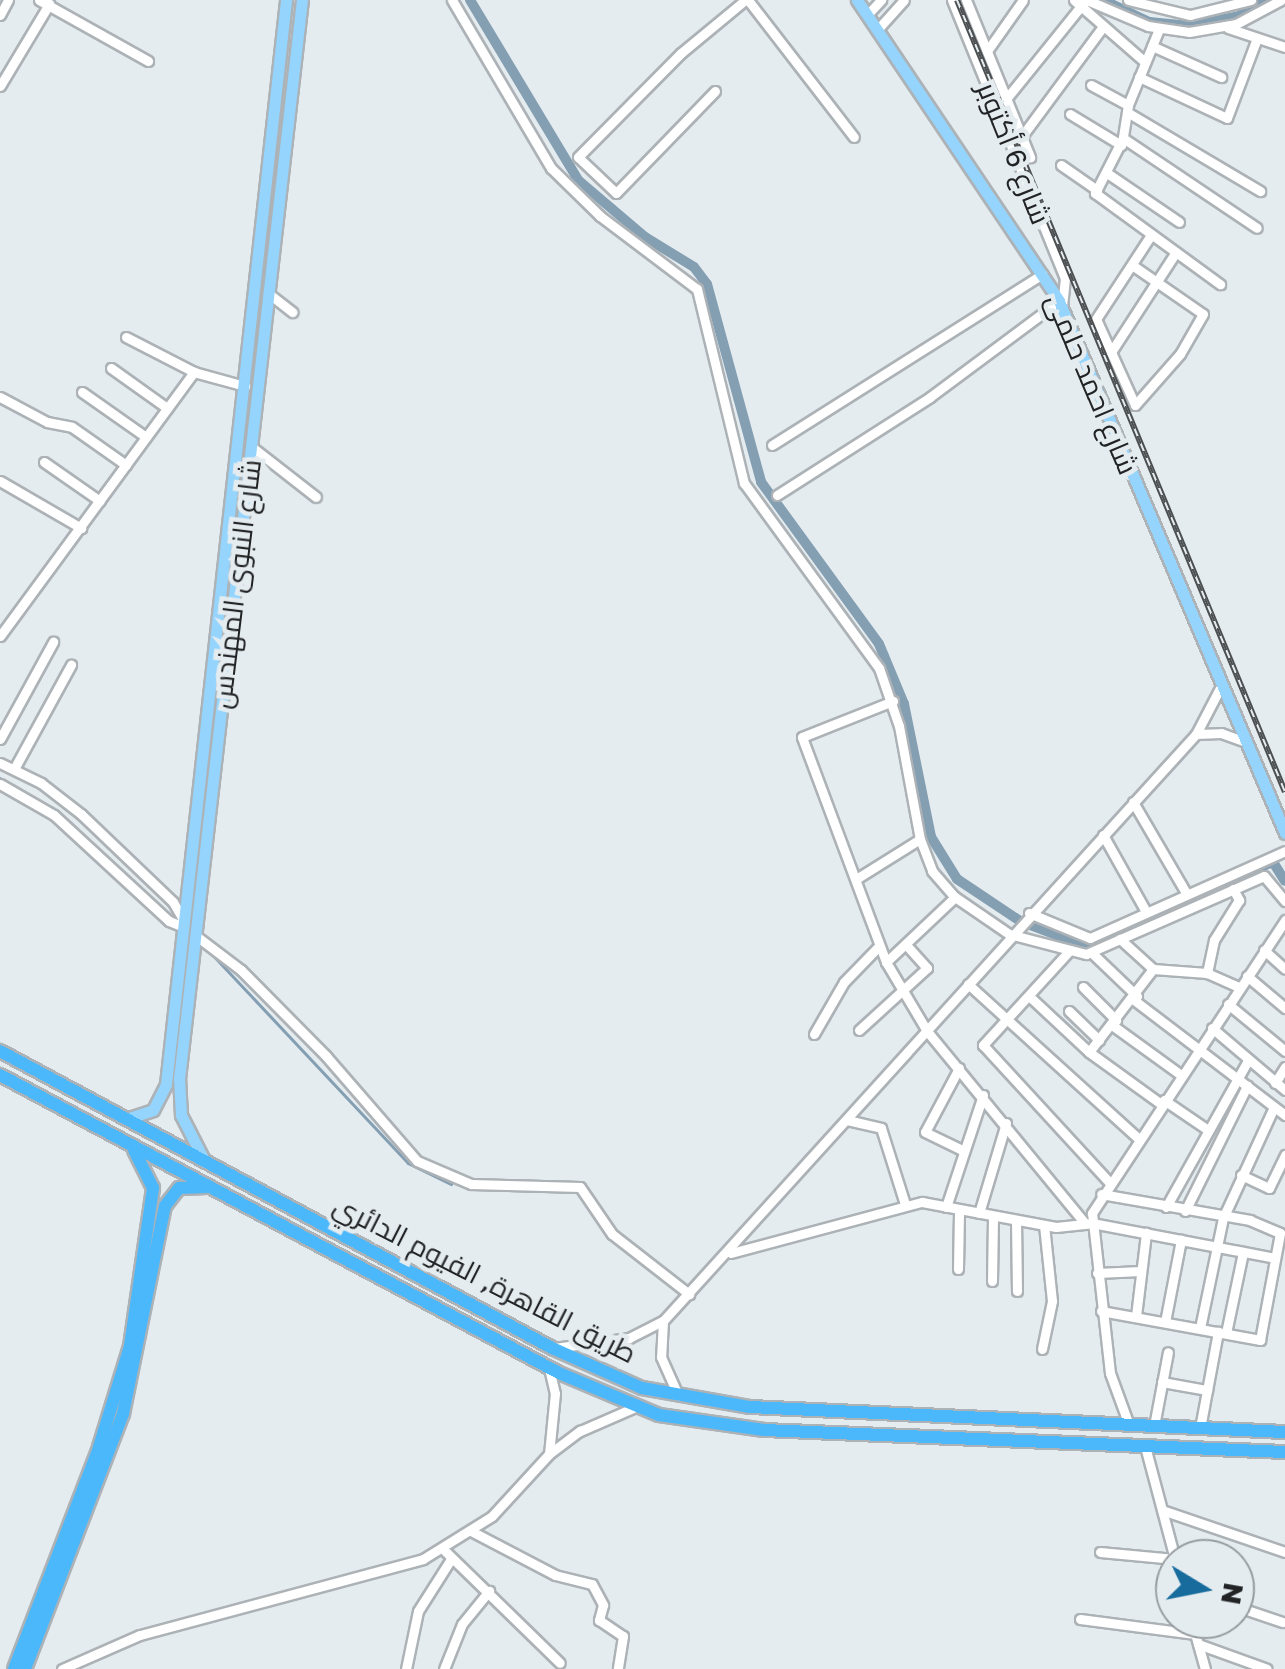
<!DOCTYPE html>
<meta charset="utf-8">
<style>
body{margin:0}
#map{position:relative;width:1285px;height:1669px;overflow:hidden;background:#e5ecf0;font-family:"Golos Text",Cairo,sans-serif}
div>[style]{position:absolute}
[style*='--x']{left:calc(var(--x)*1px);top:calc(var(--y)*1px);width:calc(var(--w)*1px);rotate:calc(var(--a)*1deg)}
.stream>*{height:2.5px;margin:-1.25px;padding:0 1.25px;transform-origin:1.25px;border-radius:1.25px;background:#849eb2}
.canal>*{height:10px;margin:-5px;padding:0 5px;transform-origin:5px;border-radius:5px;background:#849eb2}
.roads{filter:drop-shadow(2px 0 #acb2b6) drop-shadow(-2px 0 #acb2b6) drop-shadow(0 2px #acb2b6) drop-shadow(0 -2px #acb2b6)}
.minor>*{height:9px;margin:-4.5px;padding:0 4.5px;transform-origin:4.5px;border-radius:4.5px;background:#fff}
.major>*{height:11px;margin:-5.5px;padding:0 5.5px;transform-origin:5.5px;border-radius:5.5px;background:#94d4fd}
.highway>*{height:12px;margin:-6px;padding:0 6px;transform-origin:6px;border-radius:6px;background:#4cb8fc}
.rail>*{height:6px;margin-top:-3px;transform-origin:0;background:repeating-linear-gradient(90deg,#e5ecf0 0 8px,#4c4f51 0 16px);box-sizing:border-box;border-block:2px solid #4c4f51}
span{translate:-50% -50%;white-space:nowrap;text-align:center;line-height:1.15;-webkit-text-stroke:9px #e5ecf0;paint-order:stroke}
.street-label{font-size:28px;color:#212325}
.north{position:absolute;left:1155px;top:1539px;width:100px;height:100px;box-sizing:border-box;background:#e5ecf0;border:2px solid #979c9f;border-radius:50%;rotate:100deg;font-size:28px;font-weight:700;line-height:40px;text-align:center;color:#212325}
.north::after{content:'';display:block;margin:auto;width:35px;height:45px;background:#176c9d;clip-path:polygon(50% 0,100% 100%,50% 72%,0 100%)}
</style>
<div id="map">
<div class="stream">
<div style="--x:0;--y:778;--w:68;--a:31.1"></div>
<div style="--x:153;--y:900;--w:16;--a:43"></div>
<div style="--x:213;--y:955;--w:285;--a:46.8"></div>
<div style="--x:408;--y:1163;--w:48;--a:26"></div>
</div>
<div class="canal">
<div style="--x:470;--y:0;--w:210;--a:59"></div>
<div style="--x:578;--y:180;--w:88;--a:40.4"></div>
<div style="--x:645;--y:237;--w:57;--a:31.5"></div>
<div style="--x:694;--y:267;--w:21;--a:53"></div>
<div style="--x:707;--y:284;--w:205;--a:74.7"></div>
<div style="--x:761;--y:482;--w:200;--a:53.9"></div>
<div style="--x:879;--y:644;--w:65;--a:67.4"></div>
<div style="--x:904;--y:704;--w:136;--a:78.5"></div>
<div style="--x:931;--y:837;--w:49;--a:58.2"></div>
<div style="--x:957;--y:879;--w:76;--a:33.7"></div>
<div style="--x:1020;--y:921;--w:67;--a:20.9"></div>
<div style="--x:1083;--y:945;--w:17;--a:-25"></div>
<div style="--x:1103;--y:0;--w:51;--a:25.6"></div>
<div style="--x:1149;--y:22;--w:41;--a:5.6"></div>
<div style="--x:1190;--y:26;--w:50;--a:-11.5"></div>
<div style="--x:1239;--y:16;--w:28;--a:-35"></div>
<div style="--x:1223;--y:882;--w:54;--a:-21.8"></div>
<div style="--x:1273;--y:862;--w:22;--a:58"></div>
</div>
<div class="roads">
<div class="minor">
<div style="--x:39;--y:0;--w:125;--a:29.2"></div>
<div style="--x:452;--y:0;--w:195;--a:59.5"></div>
<div style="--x:551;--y:168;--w:69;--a:44.4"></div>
<div style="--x:600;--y:216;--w:121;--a:37"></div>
<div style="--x:697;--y:289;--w:200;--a:76.4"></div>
<div style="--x:744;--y:483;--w:229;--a:53.9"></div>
<div style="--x:879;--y:668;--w:61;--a:71"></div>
<div style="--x:899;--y:726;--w:115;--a:79.5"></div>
<div style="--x:920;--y:839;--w:34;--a:69"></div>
<div style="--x:932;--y:871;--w:35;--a:49"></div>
<div style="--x:955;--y:897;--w:95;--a:136.7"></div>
<div style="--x:886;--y:962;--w:80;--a:59.3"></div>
<div style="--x:927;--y:1031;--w:247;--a:50.6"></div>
<div style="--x:748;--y:0;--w:173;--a:52.3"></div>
<div style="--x:952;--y:0;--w:300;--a:67.9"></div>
<div style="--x:1065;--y:278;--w:29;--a:96"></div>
<div style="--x:966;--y:0;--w:170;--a:67.8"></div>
<div style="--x:1074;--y:0;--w:94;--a:41.1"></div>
<div style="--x:1087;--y:0;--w:66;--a:23.1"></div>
<div style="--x:1148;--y:26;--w:41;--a:8.3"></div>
<div style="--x:1189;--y:32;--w:48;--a:-9.7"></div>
<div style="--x:1236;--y:24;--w:51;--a:-28.1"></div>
<div style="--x:1128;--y:0;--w:64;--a:13.6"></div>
<div style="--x:1190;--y:15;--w:63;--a:-13.8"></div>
<div style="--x:0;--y:15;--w:17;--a:-62"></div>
<div style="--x:867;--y:15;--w:21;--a:-47"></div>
<div style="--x:1228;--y:28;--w:60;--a:18.4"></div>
<div style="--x:1159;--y:29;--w:82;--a:112.2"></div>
<div style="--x:1128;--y:105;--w:33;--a:99"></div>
<div style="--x:1123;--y:138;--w:161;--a:33.9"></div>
<div style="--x:877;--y:30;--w:40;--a:-48"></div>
<div style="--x:1152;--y:46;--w:76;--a:24.2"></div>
<div style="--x:987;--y:51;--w:62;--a:-54.8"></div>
<div style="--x:1139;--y:77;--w:97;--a:25"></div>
<div style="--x:1227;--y:118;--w:85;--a:-69.4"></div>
<div style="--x:1091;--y:85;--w:42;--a:28.4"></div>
<div style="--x:0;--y:86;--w:96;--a:-59.1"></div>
<div style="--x:715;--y:91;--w:142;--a:134.1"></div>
<div style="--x:616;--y:193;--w:52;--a:-136.5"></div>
<div style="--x:578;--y:157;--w:146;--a:-45.3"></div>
<div style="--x:681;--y:53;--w:83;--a:-39.6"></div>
<div style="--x:1006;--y:99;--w:127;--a:-51.1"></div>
<div style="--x:1127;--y:112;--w:155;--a:30.7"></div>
<div style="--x:1070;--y:114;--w:60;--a:31.3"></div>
<div style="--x:1022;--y:136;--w:134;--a:-53.5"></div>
<div style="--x:1123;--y:138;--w:62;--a:117"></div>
<div style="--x:1095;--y:193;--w:155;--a:36.1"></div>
<div style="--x:1061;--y:165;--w:44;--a:34.8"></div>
<div style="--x:1107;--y:173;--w:87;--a:34.2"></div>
<div style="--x:1132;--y:265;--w:86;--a:34.6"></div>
<div style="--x:1203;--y:314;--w:46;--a:119.9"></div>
<div style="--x:1180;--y:354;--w:68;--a:131.4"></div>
<div style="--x:1135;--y:405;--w:94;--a:-114.4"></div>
<div style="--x:1096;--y:319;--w:100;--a:-56.8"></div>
<div style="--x:268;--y:293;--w:31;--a:38"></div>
<div style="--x:126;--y:337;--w:76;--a:27.2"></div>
<div style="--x:1111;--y:352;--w:119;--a:-57"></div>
<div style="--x:111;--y:368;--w:69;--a:35.5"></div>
<div style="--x:82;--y:392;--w:78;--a:35.1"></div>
<div style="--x:0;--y:397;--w:53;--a:28"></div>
<div style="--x:47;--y:422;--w:25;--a:11"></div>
<div style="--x:72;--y:427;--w:66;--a:35.1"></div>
<div style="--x:772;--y:445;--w:320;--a:-32.3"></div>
<div style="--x:252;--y:447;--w:81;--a:38"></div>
<div style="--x:44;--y:462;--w:68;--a:34.9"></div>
<div style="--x:0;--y:481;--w:94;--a:30.1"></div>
<div style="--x:777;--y:495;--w:182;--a:-32.6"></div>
<div style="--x:930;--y:397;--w:161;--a:-36.7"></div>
<div style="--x:0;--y:636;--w:328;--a:-53.7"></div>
<div style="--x:194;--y:372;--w:53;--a:15.4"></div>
<div style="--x:1196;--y:734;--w:25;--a:-2"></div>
<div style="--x:1221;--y:733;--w:23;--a:20"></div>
<div style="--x:0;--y:739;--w:111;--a:-61.3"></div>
<div style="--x:0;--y:763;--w:46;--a:26"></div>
<div style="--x:41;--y:783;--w:51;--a:37.8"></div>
<div style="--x:81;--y:814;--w:127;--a:43.7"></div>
<div style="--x:173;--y:902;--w:20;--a:60"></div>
<div style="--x:14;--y:769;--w:119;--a:-61.3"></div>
<div style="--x:0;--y:784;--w:62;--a:29.9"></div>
<div style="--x:54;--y:815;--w:156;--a:42.7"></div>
<div style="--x:169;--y:921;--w:16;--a:22"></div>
<div style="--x:1133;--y:802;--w:103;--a:59.7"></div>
<div style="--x:1103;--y:835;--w:84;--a:60.7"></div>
<div style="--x:856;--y:879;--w:75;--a:-32"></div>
<div style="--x:1233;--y:889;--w:13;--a:61"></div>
<div style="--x:1239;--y:900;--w:47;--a:122"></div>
<div style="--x:1214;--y:940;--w:34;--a:102"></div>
<div style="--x:1207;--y:973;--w:35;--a:24"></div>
<div style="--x:955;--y:897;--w:65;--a:34.4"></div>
<div style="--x:1009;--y:934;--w:80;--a:14.6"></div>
<div style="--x:1086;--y:954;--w:194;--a:-23.7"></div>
<div style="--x:1264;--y:876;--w:33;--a:50"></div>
<div style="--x:1029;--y:913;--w:66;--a:22.3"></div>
<div style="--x:1090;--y:938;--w:214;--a:-24"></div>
<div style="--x:195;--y:935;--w:58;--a:37.3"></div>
<div style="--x:241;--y:970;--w:121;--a:45.3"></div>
<div style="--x:326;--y:1056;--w:139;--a:49.1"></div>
<div style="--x:417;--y:1161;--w:59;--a:23.1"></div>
<div style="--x:471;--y:1184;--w:109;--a:1.6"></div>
<div style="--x:580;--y:1187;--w:57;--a:55.8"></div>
<div style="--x:612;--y:1234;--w:98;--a:37.9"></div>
<div style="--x:1070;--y:950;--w:129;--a:132.5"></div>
<div style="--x:983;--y:1045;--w:186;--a:47.4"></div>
<div style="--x:1264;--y:950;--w:28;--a:42"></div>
<div style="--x:1093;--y:954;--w:61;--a:43.7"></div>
<div style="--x:886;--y:962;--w:240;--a:-110.5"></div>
<div style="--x:802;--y:737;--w:98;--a:-21.6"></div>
<div style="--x:1153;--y:969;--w:54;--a:4.2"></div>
<div style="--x:1247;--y:976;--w:50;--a:40.1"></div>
<div style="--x:968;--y:984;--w:229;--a:42.2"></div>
<div style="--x:1083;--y:987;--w:47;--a:45"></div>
<div style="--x:1029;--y:996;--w:82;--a:43"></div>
<div style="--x:1089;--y:1052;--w:89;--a:35.8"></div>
<div style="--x:1134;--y:1000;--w:190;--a:37.3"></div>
<div style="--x:1228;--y:1004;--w:74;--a:39.5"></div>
<div style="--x:1069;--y:1011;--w:42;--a:44"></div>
<div style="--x:1112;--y:1025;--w:85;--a:35.9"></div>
<div style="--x:1212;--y:1028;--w:96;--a:40.3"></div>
<div style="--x:859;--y:1030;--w:92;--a:-42.4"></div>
<div style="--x:927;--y:968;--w:31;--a:-132"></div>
<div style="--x:814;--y:1034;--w:60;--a:-60"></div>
<div style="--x:844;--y:982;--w:50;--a:-45.8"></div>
<div style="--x:1089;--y:1052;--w:105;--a:-52.4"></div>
<div style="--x:1153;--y:969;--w:45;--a:-137.7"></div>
<div style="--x:959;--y:1068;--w:72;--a:118"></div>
<div style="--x:925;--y:1132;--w:41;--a:25.9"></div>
<div style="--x:1275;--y:1083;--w:19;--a:-58"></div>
<div style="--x:1164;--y:1100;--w:53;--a:34.3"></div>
<div style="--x:847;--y:1120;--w:35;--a:13"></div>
<div style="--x:881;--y:1128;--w:80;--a:72.5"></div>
<div style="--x:1241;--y:1175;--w:31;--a:25"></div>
<div style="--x:1269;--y:1188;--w:37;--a:-64"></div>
<div style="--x:946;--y:1207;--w:118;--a:-71.7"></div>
<div style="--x:1166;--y:1207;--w:168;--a:-60.8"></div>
<div style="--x:1185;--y:1211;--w:140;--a:-63.6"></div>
<div style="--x:979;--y:1213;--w:94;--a:-73.3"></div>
<div style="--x:1016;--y:1220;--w:71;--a:89.2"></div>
<div style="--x:731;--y:1253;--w:198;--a:-15"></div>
<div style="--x:922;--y:1202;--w:136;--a:10.6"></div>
<div style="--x:1056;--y:1227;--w:36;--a:-6"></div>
<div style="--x:1092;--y:1223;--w:186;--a:10.8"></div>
<div style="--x:958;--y:1269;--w:60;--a:-89"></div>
<div style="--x:1097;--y:1273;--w:44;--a:-2.6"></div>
<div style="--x:992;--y:1281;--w:65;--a:-89.1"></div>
<div style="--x:1101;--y:1311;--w:162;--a:10.3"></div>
<div style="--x:1260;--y:1340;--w:109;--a:-79.4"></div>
<div style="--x:1280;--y:1233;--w:33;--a:-157"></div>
<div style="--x:1250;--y:1220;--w:151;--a:-170.1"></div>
<div style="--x:1136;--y:1316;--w:84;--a:-83.1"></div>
<div style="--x:663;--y:1321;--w:36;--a:93"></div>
<div style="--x:661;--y:1357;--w:42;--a:65.9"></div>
<div style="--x:1165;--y:1322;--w:84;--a:-79"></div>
<div style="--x:1200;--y:1328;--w:112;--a:-78.2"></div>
<div style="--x:1223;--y:1218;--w:122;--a:-65.3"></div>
<div style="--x:1226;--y:1333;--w:83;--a:-78.1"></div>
<div style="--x:554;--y:1348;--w:76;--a:-7.6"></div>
<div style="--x:629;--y:1338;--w:38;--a:-27"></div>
<div style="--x:663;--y:1321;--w:793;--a:-47.76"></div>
<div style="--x:1196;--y:734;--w:50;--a:-62.4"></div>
<div style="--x:1042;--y:1349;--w:49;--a:-78.2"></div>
<div style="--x:1052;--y:1301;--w:76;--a:-96"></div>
<div style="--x:549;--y:1368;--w:26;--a:77"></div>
<div style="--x:555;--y:1393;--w:61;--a:95.6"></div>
<div style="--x:1162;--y:1382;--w:46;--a:10.1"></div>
<div style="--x:1129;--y:1425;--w:55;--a:-110.1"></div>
<div style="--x:1110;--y:1373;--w:161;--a:-96.4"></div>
<div style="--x:1092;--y:1213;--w:351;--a:-56.6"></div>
<div style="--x:1154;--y:1426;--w:75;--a:-79.3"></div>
<div style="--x:1200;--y:1428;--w:98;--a:-79.4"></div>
<div style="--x:1162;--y:1510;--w:130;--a:18.9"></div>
<div style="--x:471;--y:1531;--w:95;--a:27.6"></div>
<div style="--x:555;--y:1575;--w:38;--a:14"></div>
<div style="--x:592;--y:1584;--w:24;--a:62"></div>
<div style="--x:603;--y:1605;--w:16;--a:105"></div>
<div style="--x:599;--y:1620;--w:29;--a:34"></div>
<div style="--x:623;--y:1636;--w:33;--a:99"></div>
<div style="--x:443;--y:1549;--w:163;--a:44.3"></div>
<div style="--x:1100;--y:1552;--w:75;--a:5.3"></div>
<div style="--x:1175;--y:1559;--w:117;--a:-104.9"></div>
<div style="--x:1235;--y:1606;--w:50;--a:18.8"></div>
<div style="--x:1080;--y:1619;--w:116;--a:7.4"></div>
<div style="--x:1191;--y:1619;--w:52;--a:74.4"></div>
<div style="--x:1198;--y:1644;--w:73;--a:19.9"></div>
<div style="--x:62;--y:1669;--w:85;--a:-23.6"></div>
<div style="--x:140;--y:1635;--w:293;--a:-15"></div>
<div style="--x:423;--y:1559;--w:81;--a:-31.9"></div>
<div style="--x:492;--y:1516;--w:84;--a:-47.4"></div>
<div style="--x:549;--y:1454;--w:39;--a:-37"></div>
<div style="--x:580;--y:1431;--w:58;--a:-23.5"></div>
<div style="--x:406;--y:1669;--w:59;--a:-78.3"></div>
<div style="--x:418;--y:1611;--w:62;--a:-57.6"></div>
<div style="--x:444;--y:1669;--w:48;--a:-68.2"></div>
<div style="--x:462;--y:1624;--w:43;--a:-50.7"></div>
</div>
<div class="major">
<div style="--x:857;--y:0;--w:362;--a:56.1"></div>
<div style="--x:1059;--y:301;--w:578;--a:66.98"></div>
<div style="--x:126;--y:1119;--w:28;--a:-18"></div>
<div style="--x:153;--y:1110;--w:29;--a:-63"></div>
<div style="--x:166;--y:1084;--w:1091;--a:-83.68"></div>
<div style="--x:205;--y:1162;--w:53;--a:-117.1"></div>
<div style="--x:181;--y:1115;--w:36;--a:-93"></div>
<div style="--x:179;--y:1079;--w:1086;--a:-83.5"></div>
</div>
<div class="highway">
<div style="--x:0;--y:1051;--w:627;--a:28.28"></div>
<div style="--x:552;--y:1348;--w:98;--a:24"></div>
<div style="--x:642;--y:1388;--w:110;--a:10"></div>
<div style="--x:750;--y:1407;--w:536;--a:2.68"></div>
<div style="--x:0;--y:1075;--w:633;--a:28.06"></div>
<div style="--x:559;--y:1373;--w:108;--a:22.8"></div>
<div style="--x:659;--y:1415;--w:106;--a:8.1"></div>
<div style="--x:764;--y:1430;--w:521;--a:2.42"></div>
<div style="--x:14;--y:1669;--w:238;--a:-69"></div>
<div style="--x:99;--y:1447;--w:106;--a:-72.9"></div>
<div style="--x:130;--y:1346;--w:160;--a:-81.7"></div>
<div style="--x:153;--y:1188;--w:42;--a:-116.6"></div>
<div style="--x:25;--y:1669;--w:273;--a:-69"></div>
<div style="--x:123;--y:1414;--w:212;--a:-78.6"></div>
<div style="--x:165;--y:1206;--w:23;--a:-52"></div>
<div style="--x:179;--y:1188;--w:28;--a:-2"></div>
</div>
</div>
<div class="rail">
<div style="--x:957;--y:0;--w:857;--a:67.5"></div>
</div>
<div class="street-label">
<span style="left:1014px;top:153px;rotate:68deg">شارع 6 أكتوبر</span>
<span style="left:1092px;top:384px;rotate:67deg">شارع احمد حلمى</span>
<span style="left:236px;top:584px;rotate:-83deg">شارع النبوى المهندس</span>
<span style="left:485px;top:1279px;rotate:27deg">طريق القاهرة, الفيوم الدائري</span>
</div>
<div class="north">N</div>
</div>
